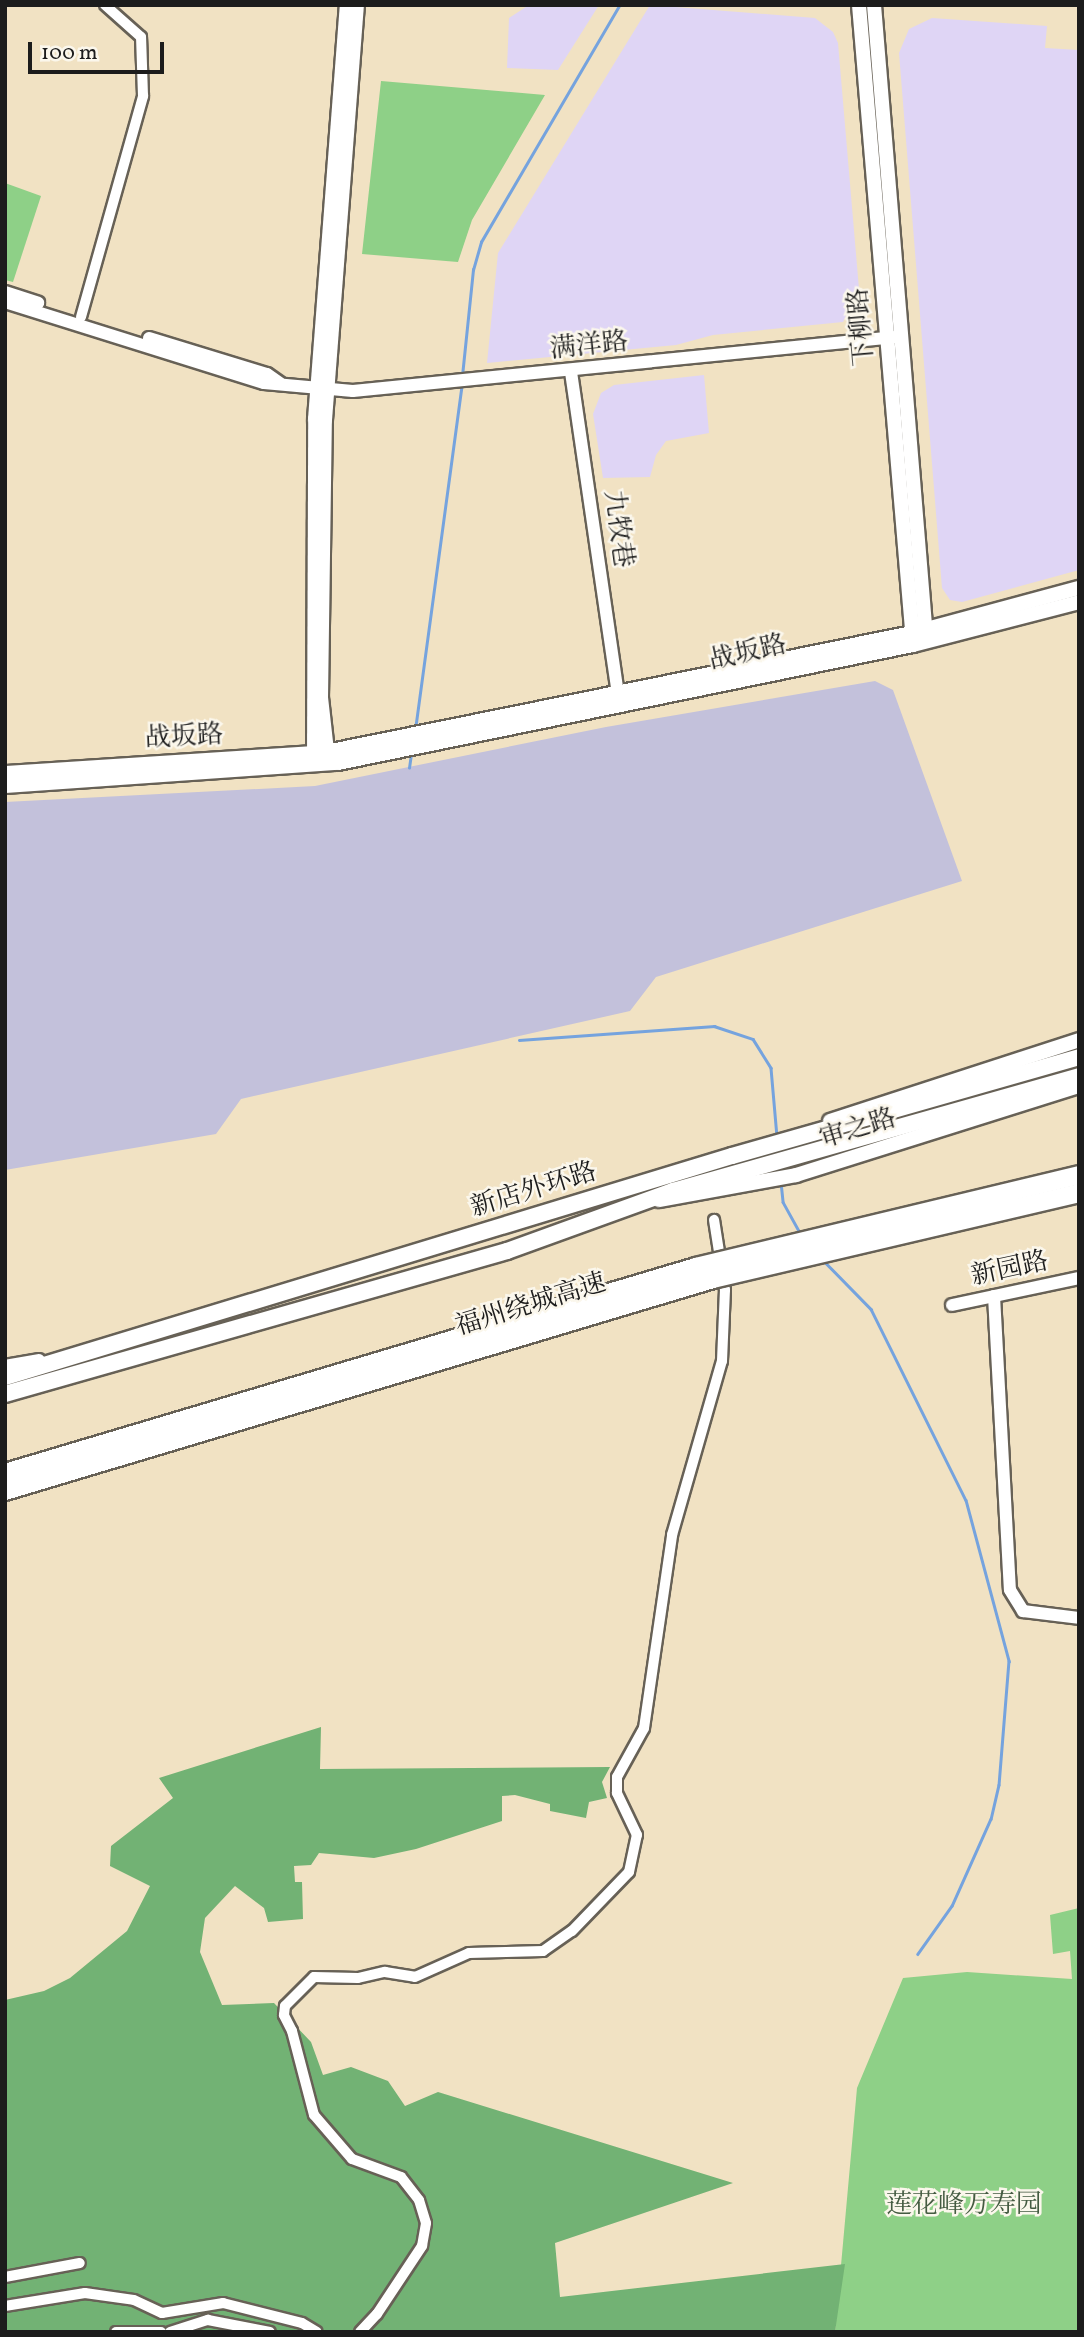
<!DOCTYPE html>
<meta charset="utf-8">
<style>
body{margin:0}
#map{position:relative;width:1084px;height:2337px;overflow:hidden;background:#f1e2c3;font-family:Vollkorn,"Noto Serif SC",serif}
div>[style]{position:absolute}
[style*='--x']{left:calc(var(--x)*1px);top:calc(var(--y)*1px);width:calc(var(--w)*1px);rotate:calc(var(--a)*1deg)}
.built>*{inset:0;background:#dfd5f5}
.industrial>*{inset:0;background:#c3c1db}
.green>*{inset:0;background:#8ed087}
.forest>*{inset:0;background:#72b274}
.stream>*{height:2.5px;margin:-1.25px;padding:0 1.25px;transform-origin:1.25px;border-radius:1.25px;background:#75a3de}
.roads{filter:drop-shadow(2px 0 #676156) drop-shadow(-2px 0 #676156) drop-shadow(0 2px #676156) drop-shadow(0 -2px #676156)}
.minor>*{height:10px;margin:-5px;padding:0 5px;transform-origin:5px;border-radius:5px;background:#fff}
.tertiary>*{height:12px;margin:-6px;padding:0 6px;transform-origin:6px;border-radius:6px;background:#fff}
.secondary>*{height:14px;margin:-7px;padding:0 7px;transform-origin:7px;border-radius:7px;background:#fff}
.primary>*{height:16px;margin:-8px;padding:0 8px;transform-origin:8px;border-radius:8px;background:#fff}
.bridges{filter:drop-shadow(2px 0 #676156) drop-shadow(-2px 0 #676156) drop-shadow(0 2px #676156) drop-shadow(0 -2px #676156)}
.motorway-bridge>*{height:18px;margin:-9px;padding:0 9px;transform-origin:9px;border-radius:9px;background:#fff}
span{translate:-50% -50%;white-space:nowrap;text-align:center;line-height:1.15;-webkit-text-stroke:5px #fbf7ec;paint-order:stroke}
.street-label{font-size:26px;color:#1c1c1c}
.park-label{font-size:26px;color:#445b41}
.frame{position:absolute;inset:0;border:7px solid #1c1c1c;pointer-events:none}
.scale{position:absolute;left:28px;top:42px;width:136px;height:32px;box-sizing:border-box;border:4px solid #1c1c1c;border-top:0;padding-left:9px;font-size:21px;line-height:24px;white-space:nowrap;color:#1c1c1c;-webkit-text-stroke:5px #fbf7ec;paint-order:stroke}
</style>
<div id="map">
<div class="built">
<div style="clip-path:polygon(529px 5px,599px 5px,558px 70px,507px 68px,509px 18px)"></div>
<div style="clip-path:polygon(650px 5px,815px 18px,833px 32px,838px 43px,859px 289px,843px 322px,713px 335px,676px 345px,487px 363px,498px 253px)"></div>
<div style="clip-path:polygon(932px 18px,1047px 26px,1045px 48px,1079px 50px,1079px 570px,962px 602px,950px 600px,942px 588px,899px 53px,909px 29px)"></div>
<div style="clip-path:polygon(704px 375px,709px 433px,666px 441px,656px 455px,650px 477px,603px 478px,593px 414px,601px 393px,614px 385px)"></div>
</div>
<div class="industrial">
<div style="clip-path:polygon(875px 681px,893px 690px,962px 881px,656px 977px,630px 1011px,241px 1099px,216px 1134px,5px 1170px,5px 802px,315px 786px,606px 727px)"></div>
</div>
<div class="green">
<div style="clip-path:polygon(381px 81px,545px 95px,472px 220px,458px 262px,362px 254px)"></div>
<div style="clip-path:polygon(5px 183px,41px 196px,13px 282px,5px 280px)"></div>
<div style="clip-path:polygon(1079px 1908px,1079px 2332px,835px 2332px,857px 2088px,903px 1978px,967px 1972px,1072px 1979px,1070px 1951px,1053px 1954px,1050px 1915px)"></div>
</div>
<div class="forest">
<div style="clip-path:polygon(321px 1727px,320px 1769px,610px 1767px,602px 1782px,607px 1798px,589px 1802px,586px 1818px,550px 1811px,550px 1804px,515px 1795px,502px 1796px,502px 1821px,416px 1849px,374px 1858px,319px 1853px,311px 1865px,294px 1866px,295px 1882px,302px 1882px,303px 1919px,268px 1922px,264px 1908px,235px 1886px,205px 1918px,200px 1952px,222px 2005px,274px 2003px,311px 2042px,323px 2075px,351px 2067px,388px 2081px,405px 2106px,438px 2092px,733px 2183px,555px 2243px,560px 2297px,845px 2264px,835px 2332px,5px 2332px,5px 2000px,44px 1991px,70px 1978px,127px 1931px,150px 1886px,110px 1866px,111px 1846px,173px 1798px,159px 1778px)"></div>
</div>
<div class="stream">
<div style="--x:462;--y:376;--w:107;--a:-84.1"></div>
<div style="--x:473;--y:270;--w:29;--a:-74"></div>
<div style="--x:481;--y:242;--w:273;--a:-59.7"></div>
<div style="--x:415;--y:730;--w:350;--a:-82.3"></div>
<div style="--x:409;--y:768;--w:14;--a:-82"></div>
<div style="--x:519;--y:1040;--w:196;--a:-4.1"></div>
<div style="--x:714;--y:1026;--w:41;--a:18.4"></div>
<div style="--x:753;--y:1039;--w:34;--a:58"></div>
<div style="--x:771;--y:1068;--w:69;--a:85"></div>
<div style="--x:781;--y:1182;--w:20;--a:84"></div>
<div style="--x:783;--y:1202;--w:35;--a:61"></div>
<div style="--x:823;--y:1260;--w:69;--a:45.6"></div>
<div style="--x:871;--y:1309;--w:213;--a:63.6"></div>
<div style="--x:966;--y:1500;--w:167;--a:75"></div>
<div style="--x:1009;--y:1661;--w:124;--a:94.6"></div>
<div style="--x:999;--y:1785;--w:35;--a:103"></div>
<div style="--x:991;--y:1819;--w:95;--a:114.1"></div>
<div style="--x:952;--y:1906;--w:59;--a:125.3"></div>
</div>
<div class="roads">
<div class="minor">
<div style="--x:81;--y:317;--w:230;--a:-74.3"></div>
<div style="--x:143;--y:96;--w:59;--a:-91.9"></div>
<div style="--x:141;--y:37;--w:48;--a:-138.4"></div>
<div style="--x:5;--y:2277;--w:76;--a:-10.6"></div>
<div style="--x:5;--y:2306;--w:81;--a:-9.2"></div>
<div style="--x:85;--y:2293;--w:49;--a:8.1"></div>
<div style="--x:134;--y:2300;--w:31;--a:25"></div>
<div style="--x:162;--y:2313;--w:62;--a:-9.3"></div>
<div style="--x:223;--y:2303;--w:81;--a:14.2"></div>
<div style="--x:302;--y:2323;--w:17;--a:31"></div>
<div style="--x:116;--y:2332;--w:45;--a:0"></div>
<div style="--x:170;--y:2332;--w:40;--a:-18"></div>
<div style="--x:208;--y:2320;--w:63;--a:11"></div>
<div style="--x:360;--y:2332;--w:25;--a:-47"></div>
<div style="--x:377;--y:2314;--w:82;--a:-56.5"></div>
<div style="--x:422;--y:2246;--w:23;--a:-80"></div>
<div style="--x:426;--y:2223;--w:24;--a:-107"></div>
<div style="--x:419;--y:2200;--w:29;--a:-128"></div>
<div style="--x:401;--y:2177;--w:52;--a:-159.8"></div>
<div style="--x:352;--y:2159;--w:58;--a:-130.8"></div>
<div style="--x:314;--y:2115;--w:87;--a:-104.7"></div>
<div style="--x:292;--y:2031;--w:18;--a:-117"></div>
<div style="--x:284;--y:2015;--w:9;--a:-84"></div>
<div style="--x:285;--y:2006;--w:41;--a:-45"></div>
<div style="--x:314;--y:1977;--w:44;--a:1.3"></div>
<div style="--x:358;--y:1978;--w:28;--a:-13"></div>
<div style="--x:385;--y:1972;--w:30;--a:9"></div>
<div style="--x:415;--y:1977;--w:59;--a:-24"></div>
<div style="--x:469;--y:1953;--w:74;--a:-1.5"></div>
<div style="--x:543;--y:1951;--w:35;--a:-35"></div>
<div style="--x:572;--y:1931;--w:82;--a:-46"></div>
<div style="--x:629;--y:1872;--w:38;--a:-78"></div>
<div style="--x:637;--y:1835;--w:47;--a:-115.5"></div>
<div style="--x:617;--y:1793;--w:16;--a:-90"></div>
<div style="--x:617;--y:1777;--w:56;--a:-61.1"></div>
<div style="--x:644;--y:1728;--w:195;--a:-81.7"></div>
<div style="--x:672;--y:1535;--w:181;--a:-74"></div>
<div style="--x:722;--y:1361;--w:71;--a:-87.6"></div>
<div style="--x:725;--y:1290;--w:71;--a:-98.9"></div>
</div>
<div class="tertiary">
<div style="--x:5;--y:292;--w:35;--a:18"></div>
<div style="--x:5;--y:302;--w:271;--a:17.4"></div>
<div style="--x:264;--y:383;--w:89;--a:5.1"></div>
<div style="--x:353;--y:391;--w:545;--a:-5.69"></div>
<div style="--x:149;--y:338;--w:123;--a:17"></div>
<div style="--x:267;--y:374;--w:16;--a:35"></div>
<div style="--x:571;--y:372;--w:324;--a:81.7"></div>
<div style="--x:994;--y:1296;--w:294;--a:86.9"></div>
<div style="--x:1010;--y:1590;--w:25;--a:58"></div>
<div style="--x:1023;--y:1611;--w:56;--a:7.1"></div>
<div style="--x:952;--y:1305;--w:130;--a:-12"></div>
</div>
<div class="secondary">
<div style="--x:859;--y:5;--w:639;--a:85.15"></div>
<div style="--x:874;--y:5;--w:634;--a:85.3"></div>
<div style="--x:328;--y:760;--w:62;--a:-96.4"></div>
<div style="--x:321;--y:698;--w:278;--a:-89.2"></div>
<div style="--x:325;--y:420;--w:416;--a:-85.6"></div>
<div style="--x:314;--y:762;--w:343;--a:-89.8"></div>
<div style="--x:315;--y:419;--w:415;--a:-85.6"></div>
<div style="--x:5;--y:773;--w:322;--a:-3.7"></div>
<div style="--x:326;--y:752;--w:598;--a:-11.48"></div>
<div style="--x:912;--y:633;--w:173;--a:-15.1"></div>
<div style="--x:5;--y:786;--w:334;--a:-4"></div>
<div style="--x:338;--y:763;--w:587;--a:-11.6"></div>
<div style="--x:913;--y:645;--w:171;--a:-14.5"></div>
<div style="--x:830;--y:1121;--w:262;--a:-18"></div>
<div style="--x:659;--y:1200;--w:139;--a:-10.3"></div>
<div style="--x:796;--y:1175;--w:297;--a:-17.5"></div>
<div style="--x:5;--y:1367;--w:34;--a:-10"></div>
</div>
<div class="primary">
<div style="--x:5;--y:1377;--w:760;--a:-16.91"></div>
<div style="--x:732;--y:1156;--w:361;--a:-15.9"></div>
<div style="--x:5;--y:1394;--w:522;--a:-15.9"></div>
<div style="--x:507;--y:1251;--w:177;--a:-19.9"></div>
<div style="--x:673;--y:1191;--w:422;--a:-15.8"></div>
</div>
</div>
<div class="bridges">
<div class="motorway-bridge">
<div style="--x:5;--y:1473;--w:721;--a:-16.6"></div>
<div style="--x:696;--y:1267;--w:394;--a:-13.5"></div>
<div style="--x:5;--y:1491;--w:739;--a:-16.67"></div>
<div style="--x:713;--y:1279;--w:376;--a:-13.2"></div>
</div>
</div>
<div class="street-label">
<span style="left:863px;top:327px;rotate:-95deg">下柳路</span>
<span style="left:589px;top:347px;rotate:-6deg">满洋路</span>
<span style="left:617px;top:529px;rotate:82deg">九牧巷</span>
<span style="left:748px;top:654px;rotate:-13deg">战坂路</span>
<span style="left:184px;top:738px;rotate:-3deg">战坂路</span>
<span style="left:858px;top:1130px;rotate:-17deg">审之路</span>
<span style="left:534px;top:1191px;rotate:-17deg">新店外环路</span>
<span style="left:1010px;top:1270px;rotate:-12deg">新园路</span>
<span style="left:531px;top:1306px;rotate:-17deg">福州绕城高速</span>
</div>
<div class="park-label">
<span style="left:964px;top:2206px">莲花峰万寿园</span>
</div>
<div class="frame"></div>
<div class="scale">100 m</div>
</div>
